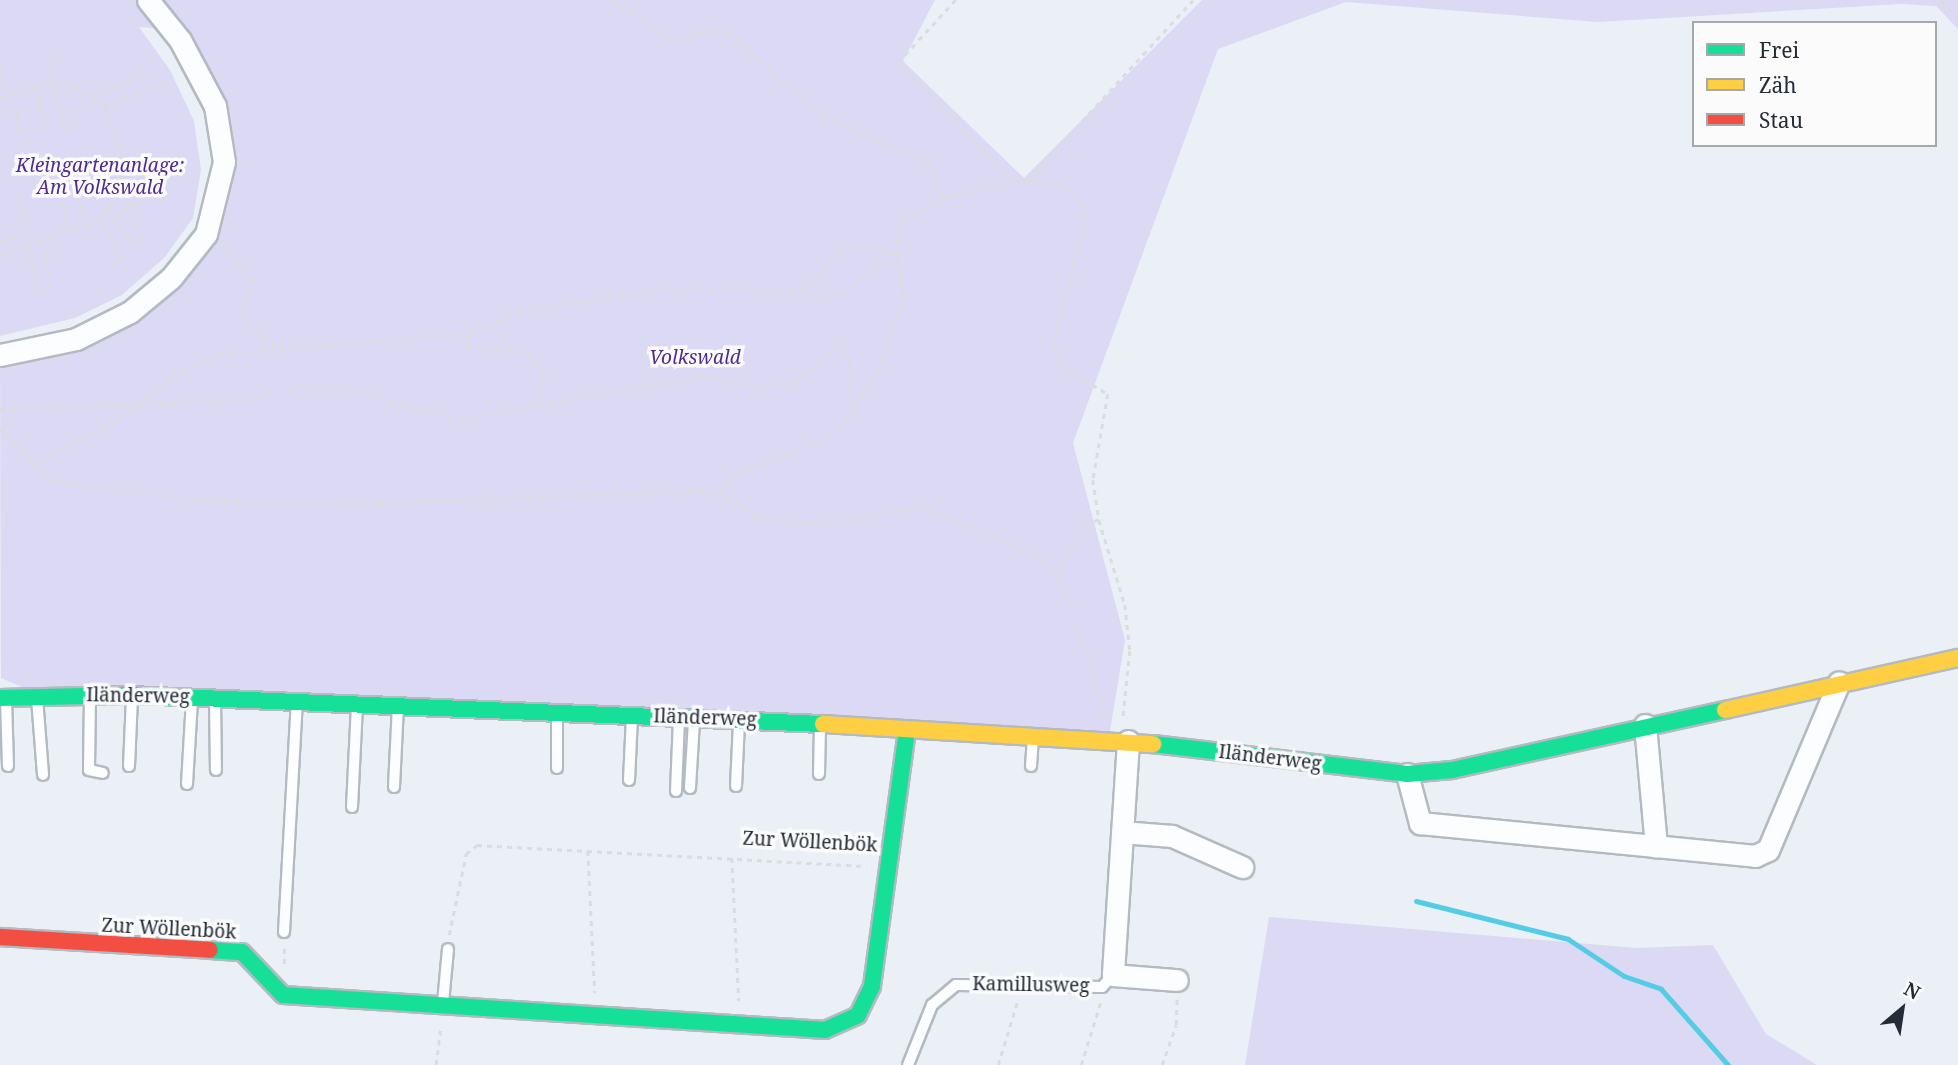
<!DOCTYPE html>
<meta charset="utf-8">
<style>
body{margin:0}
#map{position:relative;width:1958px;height:1065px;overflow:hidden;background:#eaf0f6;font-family:"Noto Serif",serif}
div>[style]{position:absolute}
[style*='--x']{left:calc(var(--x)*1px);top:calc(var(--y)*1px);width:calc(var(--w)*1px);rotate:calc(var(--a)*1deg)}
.green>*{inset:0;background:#dcd9f5}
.stream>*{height:5px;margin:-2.5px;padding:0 2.5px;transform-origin:2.5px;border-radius:2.5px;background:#54cce6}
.path>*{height:2.5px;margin-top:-1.25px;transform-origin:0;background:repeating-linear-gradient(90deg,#dadcde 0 5px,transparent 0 10px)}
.roads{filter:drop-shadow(2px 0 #b3bac2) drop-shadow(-2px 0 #b3bac2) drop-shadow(0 2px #b3bac2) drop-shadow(0 -2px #b3bac2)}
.lane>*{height:10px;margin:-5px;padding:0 5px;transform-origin:5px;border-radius:5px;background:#fcfdfe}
.street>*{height:21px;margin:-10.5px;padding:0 10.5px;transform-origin:10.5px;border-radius:10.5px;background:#fcfdfe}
.fast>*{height:16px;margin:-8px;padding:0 8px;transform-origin:8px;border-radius:8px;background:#16e098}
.slow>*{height:16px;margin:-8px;padding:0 8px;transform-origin:8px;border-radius:8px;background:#ffcf43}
.jam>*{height:16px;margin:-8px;padding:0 8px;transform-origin:8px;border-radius:8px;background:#f24e42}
span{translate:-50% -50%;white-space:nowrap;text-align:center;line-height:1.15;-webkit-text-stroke:7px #fbfbfb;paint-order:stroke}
.park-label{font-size:19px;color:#4e2a91;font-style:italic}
.street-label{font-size:19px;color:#232c37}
.legend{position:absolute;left:1692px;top:21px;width:245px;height:126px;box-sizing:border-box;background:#fbfbfb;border:2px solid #a5a8ad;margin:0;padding:9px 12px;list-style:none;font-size:21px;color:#232c37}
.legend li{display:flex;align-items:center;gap:14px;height:35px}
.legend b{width:35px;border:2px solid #a5a8ad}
.north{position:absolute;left:1867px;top:974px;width:70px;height:70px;-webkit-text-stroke:5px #fbfbfb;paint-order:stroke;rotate:29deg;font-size:19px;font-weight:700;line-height:28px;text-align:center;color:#232c37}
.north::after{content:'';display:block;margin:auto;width:24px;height:32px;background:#232c37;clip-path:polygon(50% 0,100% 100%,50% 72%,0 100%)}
</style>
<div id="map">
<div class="green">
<div style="clip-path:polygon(0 0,935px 0,903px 61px,1024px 178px,1202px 0,1958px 0,1958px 29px,1936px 6px,1901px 4px,1598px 22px,1346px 2px,1218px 49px,1073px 443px,1125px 640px,1109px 737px,36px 693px,1px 678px,0 360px,78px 343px,152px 307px,193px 253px,213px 203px,223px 105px,186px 30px,139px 27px,170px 70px,194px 121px,201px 170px,193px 218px,165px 257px,122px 295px,75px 318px,0 336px)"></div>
<div style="clip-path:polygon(1269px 917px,1637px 948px,1713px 945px,1766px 1034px,1817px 1065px,1245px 1065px)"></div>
</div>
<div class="stream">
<div style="--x:1416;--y:901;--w:157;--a:14"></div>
<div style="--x:1568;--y:939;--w:67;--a:33.5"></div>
<div style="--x:1624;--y:976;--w:39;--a:19"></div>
<div style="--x:1661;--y:989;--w:101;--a:48.6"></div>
</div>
<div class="path">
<div style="--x:613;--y:0;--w:69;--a:35.5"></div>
<div style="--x:669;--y:40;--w:48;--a:-12"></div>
<div style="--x:716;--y:30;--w:13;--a:13"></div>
<div style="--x:729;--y:33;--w:126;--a:41.8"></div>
<div style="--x:823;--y:117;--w:116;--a:23.3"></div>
<div style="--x:930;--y:163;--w:37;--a:68"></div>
<div style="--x:956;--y:0;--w:84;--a:132.6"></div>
<div style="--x:899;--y:62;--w:166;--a:46.2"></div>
<div style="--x:1942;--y:0;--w:25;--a:50"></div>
<div style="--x:55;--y:57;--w:22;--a:106"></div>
<div style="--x:49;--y:78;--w:57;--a:71.6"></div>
<div style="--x:0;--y:70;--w:10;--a:-53"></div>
<div style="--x:0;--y:77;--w:19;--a:74"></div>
<div style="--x:36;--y:86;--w:42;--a:76.3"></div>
<div style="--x:46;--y:127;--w:27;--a:172"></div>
<div style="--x:19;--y:131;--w:19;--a:-99"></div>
<div style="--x:16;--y:112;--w:26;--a:-16"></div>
<div style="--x:92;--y:96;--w:56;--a:-23.3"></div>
<div style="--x:0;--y:97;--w:52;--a:-16.7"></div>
<div style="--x:50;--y:82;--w:26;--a:9"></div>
<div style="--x:76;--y:86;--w:35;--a:35"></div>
<div style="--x:105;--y:106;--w:63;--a:70.4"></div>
<div style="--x:126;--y:165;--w:29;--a:106"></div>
<div style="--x:118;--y:193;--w:34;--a:127"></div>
<div style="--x:98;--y:220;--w:104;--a:160.3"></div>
<div style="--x:105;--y:106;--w:65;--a:-22.6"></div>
<div style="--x:57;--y:111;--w:23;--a:-7"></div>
<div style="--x:61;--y:125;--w:22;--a:-13"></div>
<div style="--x:126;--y:165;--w:53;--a:17.4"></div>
<div style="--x:1028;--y:180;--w:244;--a:-47.5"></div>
<div style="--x:54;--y:183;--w:53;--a:71.2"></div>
<div style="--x:75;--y:185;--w:44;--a:72.8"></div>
<div style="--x:126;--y:207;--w:14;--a:51"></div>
<div style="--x:108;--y:209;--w:35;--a:55"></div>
<div style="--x:128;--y:238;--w:16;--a:4"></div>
<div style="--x:120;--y:213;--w:13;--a:51"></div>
<div style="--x:115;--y:216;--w:21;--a:-39"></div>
<div style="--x:131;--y:203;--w:13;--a:48"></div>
<div style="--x:98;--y:220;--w:49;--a:56.6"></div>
<div style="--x:0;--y:241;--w:30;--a:-17"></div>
<div style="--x:29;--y:232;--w:43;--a:-104.7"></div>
<div style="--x:43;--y:242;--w:46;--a:78.7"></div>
<div style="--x:222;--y:245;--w:47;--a:47.6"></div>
<div style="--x:254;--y:280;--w:30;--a:114"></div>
<div style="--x:242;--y:307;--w:17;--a:77"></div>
<div style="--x:246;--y:324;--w:44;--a:33"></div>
<div style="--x:27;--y:247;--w:50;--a:74.8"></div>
<div style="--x:112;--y:264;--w:13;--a:-32"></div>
<div style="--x:801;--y:291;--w:55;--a:-46.5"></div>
<div style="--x:839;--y:251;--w:23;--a:-15"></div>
<div style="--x:861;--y:245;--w:41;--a:15.4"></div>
<div style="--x:468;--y:335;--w:10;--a:101"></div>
<div style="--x:466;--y:345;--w:64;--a:7.2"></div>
<div style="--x:529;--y:353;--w:22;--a:54"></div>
<div style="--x:542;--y:371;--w:34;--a:100"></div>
<div style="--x:0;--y:409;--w:248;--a:-2.1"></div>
<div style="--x:248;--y:400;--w:52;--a:-14.6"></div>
<div style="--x:298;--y:387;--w:43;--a:0"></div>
<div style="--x:341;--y:387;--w:124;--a:14.9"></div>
<div style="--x:461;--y:419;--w:245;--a:-10.1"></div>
<div style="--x:702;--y:376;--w:48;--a:12"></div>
<div style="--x:749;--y:386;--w:46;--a:-3.7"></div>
<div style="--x:795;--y:383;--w:60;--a:-44.3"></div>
<div style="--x:838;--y:341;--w:23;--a:59"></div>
<div style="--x:850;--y:361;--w:50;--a:87.7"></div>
<div style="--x:0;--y:428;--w:74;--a:45.5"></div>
<div style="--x:52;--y:481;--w:143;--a:8"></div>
<div style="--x:194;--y:501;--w:184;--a:0.6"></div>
<div style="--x:378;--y:503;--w:340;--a:-2.2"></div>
<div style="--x:718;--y:490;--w:36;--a:-38"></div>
<div style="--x:746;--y:468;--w:80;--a:-18.9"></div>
<div style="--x:822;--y:442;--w:40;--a:-43"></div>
<div style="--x:851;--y:415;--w:77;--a:-61.4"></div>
<div style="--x:888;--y:347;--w:54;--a:-73.9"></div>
<div style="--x:903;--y:295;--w:52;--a:-97.7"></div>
<div style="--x:896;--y:243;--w:25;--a:-74"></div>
<div style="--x:903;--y:219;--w:47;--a:-28.2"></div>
<div style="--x:944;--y:197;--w:86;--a:-11.4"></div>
<div style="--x:1028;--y:180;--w:40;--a:12"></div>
<div style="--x:1067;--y:188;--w:20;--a:45"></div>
<div style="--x:1081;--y:202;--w:19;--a:78"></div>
<div style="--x:1085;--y:221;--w:129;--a:104.4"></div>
<div style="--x:1053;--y:346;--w:19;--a:74"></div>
<div style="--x:1058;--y:364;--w:58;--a:31"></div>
<div style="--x:1108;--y:394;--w:87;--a:99.9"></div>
<div style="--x:1093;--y:480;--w:40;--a:81.5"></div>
<div style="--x:1099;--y:520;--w:18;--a:164"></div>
<div style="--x:1082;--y:525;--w:55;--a:114.7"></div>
<div style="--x:29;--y:462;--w:90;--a:-24.3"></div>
<div style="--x:111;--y:425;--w:79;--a:-38.3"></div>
<div style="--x:173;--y:376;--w:52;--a:-25.1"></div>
<div style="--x:220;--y:354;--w:250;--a:-4.8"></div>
<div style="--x:469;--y:333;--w:55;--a:-23.7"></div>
<div style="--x:519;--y:311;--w:152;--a:-9.1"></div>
<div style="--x:669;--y:287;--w:132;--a:1.7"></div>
<div style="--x:801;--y:291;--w:18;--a:27"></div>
<div style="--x:817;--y:299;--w:29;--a:-14"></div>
<div style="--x:845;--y:292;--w:30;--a:-42"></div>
<div style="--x:867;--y:272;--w:38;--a:-25"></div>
<div style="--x:718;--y:490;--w:47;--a:35.4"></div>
<div style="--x:756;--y:517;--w:35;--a:10"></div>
<div style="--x:790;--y:523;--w:39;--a:0"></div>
<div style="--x:829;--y:523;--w:91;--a:-10.8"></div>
<div style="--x:918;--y:506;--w:126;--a:22.3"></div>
<div style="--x:1035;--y:554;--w:32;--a:41"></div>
<div style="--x:1059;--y:575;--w:151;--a:71.8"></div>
<div style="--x:1099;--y:520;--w:89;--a:73"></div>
<div style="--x:1125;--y:605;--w:46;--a:83.8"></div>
<div style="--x:1130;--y:651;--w:68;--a:95.9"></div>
<div style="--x:588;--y:851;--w:142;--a:87.2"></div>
<div style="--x:732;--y:858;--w:143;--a:87.2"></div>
<div style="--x:449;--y:935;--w:83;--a:-78.1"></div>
<div style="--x:466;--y:854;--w:14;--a:-39"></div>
<div style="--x:477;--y:845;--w:390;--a:3.1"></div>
<div style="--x:284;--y:964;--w:18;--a:-90"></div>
<div style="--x:436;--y:1065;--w:38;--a:-83"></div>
<div style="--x:998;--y:1065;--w:69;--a:-73.1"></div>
<div style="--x:1081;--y:1065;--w:67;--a:-72.6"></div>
<div style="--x:1162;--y:1065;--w:42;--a:-70.7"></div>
<div style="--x:1176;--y:1025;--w:28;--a:-88"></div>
</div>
<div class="roads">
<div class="lane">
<div style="--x:90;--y:697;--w:73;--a:90.8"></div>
<div style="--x:89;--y:770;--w:14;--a:12"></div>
<div style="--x:37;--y:698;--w:77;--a:85.5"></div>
<div style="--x:6;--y:699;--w:67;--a:88.3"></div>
<div style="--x:215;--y:700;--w:70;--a:89.2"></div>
<div style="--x:557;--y:715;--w:53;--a:90"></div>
<div style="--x:129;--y:766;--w:70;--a:-87.5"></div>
<div style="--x:1031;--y:766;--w:29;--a:-86"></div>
<div style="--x:819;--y:774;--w:49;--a:-88.8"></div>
<div style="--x:629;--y:780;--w:64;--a:-87.3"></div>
<div style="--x:187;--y:784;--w:85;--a:-86.6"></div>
<div style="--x:736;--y:786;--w:64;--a:-87.3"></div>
<div style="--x:394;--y:787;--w:81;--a:-87.2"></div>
<div style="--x:690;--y:788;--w:67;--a:-86.6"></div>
<div style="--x:676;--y:791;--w:71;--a:-87.6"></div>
<div style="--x:352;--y:807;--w:102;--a:-87.2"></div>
<div style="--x:284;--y:932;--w:230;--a:-86.8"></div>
<div style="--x:443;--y:1003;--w:54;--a:-84.7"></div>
<div style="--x:908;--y:1065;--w:65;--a:-68.2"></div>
<div style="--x:932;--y:1005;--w:31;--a:-40"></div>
<div style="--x:956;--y:985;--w:146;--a:0.8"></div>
<div style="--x:1102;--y:987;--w:16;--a:-47"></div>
</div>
<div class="street">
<div style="--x:0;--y:355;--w:78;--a:-11.9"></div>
<div style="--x:76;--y:339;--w:60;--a:-26.6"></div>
<div style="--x:130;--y:312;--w:53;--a:-39.7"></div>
<div style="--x:171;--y:278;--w:56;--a:-51.5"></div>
<div style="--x:206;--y:234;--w:74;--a:-76"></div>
<div style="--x:224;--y:162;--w:57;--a:-99.1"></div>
<div style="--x:215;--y:106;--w:75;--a:-117.9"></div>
<div style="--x:180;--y:40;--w:51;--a:-128.7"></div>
<div style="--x:1645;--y:725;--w:122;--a:84.8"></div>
<div style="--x:1128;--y:741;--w:234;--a:93.7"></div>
<div style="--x:1113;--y:975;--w:64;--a:4.5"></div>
<div style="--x:1407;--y:774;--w:51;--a:75.1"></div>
<div style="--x:1420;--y:823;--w:337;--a:5.6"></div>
<div style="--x:1755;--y:856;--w:14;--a:-25"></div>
<div style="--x:1768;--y:850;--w:182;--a:-67.1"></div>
<div style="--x:1122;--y:832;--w:50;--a:4.6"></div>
<div style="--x:1172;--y:836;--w:77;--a:23.9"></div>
</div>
<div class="fast">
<div style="--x:0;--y:698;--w:130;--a:-1.3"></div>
<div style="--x:130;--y:695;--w:694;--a:2.4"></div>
<div style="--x:1153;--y:744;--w:256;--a:6.7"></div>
<div style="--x:1407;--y:774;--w:45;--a:-5.1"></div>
<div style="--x:1452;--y:770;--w:280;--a:-12.4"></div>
<div style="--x:210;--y:950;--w:32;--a:4"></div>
<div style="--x:242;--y:952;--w:59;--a:46.4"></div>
<div style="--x:283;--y:995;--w:543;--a:3.69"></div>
<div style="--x:825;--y:1030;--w:36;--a:-24"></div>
<div style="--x:858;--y:1015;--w:32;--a:-64"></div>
<div style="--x:872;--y:986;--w:259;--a:-82.2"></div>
</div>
<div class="slow">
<div style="--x:1725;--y:710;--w:239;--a:-12.6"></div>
<div style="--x:823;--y:724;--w:331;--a:3.5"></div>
</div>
<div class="jam">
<div style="--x:0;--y:937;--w:210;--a:3.5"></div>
</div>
</div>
<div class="park-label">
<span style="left:100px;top:177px">Kleingartenanlage:<br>Am Volkswald</span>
<span style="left:695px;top:358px">Volkswald</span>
</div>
<div class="street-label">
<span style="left:138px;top:696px;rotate:1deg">Iländerweg</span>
<span style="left:705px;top:718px;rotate:2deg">Iländerweg</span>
<span style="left:1270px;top:758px;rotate:7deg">Iländerweg</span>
<span style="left:810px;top:842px;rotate:3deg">Zur Wöllenbök</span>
<span style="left:169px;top:929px;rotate:3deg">Zur Wöllenbök</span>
<span style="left:1031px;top:985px;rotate:1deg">Kamillusweg</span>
</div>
<ul class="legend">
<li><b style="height:9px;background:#16e098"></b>Frei</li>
<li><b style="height:9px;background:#ffcf43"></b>Zäh</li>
<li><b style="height:9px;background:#f24e42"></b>Stau</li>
</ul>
<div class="north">N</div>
</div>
